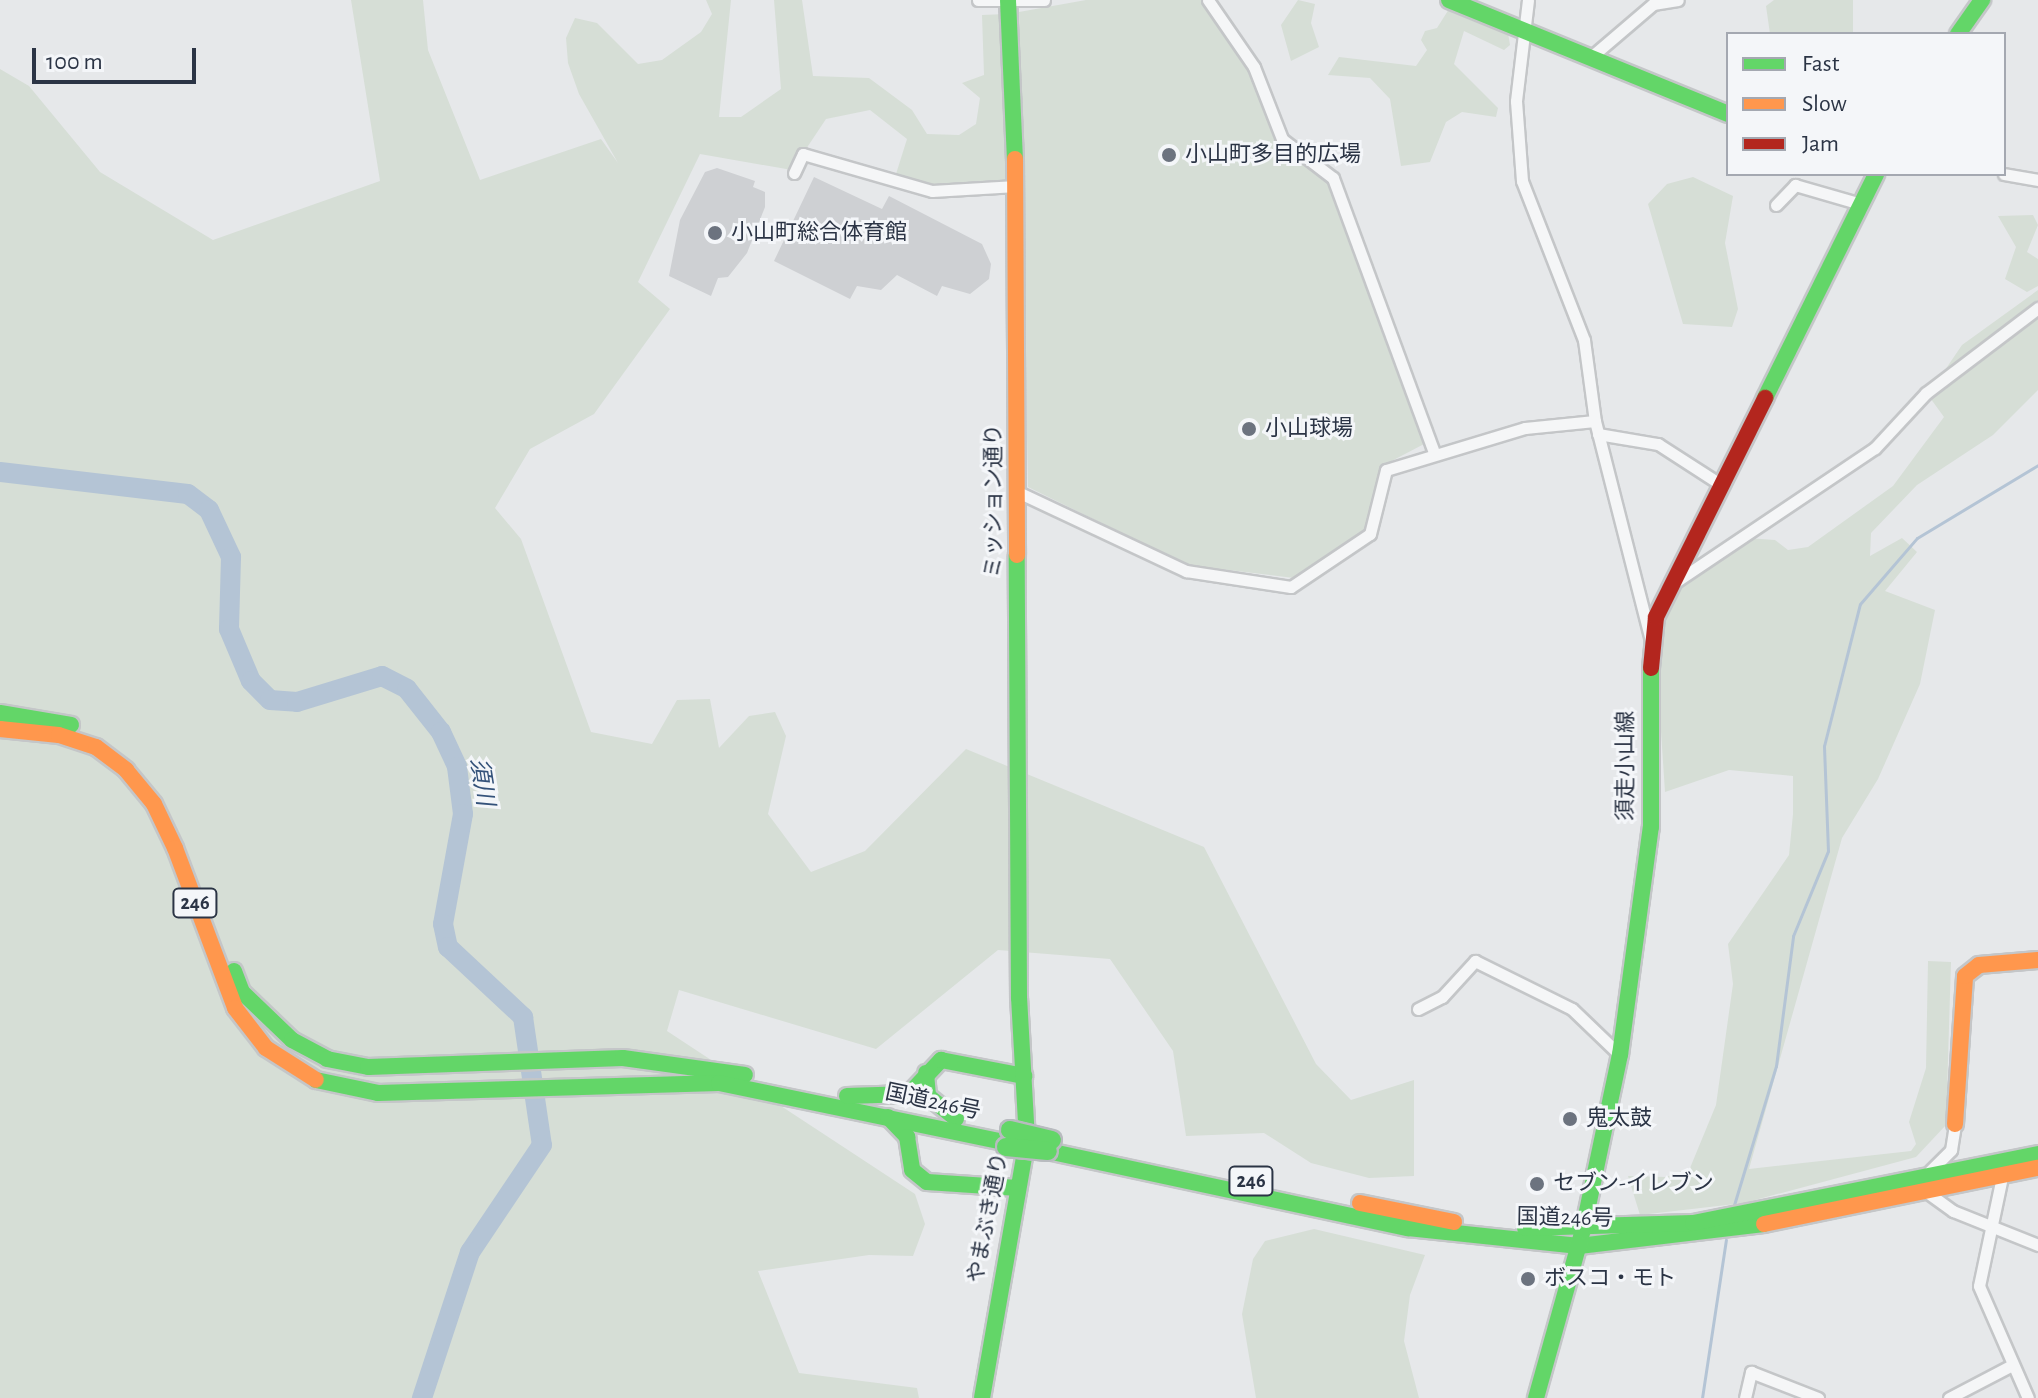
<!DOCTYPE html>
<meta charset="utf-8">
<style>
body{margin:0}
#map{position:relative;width:2038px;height:1398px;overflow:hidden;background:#e6e8ea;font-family:"Alegreya Sans","Noto Sans JP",sans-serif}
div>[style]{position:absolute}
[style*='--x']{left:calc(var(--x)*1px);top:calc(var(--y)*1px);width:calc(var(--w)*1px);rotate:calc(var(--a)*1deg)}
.green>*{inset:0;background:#d6ded6}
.stream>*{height:3px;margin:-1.5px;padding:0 1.5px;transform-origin:1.5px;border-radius:1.5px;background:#b4c4d5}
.river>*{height:20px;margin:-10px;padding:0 10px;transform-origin:10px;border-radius:10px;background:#b4c4d5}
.building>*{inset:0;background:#ced0d3}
.roads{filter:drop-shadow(2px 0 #c4c6c8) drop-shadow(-2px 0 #c4c6c8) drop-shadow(0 2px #c4c6c8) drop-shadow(0 -2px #c4c6c8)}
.street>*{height:11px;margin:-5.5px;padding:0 5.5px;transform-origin:5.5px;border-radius:5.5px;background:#f5f6f7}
.fast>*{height:16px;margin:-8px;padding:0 8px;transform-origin:8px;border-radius:8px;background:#63d668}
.slow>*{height:16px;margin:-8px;padding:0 8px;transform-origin:8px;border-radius:8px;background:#ff974d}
.jam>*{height:16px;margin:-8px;padding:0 8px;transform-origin:8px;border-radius:8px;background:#b3261e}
.bridges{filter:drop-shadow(2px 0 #b8bbbf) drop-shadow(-2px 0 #b8bbbf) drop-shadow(0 2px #b8bbbf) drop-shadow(0 -2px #b8bbbf)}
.fast-bridge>*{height:18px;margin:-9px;padding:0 9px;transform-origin:9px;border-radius:9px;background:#63d668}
.dots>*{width:22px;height:22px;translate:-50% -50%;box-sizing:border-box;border:4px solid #f4f6f9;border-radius:50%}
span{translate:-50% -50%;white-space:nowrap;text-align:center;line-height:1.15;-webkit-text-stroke:6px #f4f6f9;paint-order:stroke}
.shield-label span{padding:2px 6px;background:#f4f6f9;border:2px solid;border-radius:6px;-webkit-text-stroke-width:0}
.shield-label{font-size:20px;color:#2b3445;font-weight:700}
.poi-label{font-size:22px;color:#2b3445}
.left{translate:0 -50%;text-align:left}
.street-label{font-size:22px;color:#2b3445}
.water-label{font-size:24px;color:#34527a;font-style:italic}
.legend{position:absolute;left:1726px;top:32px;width:280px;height:144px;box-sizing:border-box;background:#f4f6f9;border:2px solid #a4a8b1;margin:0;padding:10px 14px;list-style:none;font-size:24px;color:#2b3445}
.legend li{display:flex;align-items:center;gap:16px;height:40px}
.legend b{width:40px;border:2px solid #a4a8b1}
.scale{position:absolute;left:32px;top:48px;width:164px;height:36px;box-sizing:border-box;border:4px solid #2b3445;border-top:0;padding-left:10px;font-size:24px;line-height:28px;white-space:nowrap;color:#2b3445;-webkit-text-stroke:6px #f4f6f9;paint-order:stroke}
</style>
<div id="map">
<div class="green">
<div style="clip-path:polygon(351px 0,423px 0,428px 50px,480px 180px,601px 139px,618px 163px,579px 94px,568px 63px,566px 38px,575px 18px,597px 23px,638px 64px,662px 60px,701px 32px,712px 14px,706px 0,731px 0,719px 117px,741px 117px,781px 89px,774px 0,802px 0,813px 76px,869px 78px,912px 110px,927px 134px,959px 135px,976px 124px,980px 98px,962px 83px,984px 75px,982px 15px,1006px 14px,1012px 187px,948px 195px,896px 174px,907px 139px,870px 110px,826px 119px,792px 170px,700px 154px,638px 282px,670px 309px,594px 414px,530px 449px,495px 508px,521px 539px,591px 732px,652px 744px,677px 700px,710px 699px,719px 748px,749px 716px,775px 712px,786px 736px,768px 814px,811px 872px,865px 851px,966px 749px,1204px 847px,1316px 1064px,1351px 1100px,1414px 1080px,1414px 1176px,1369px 1178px,1311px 1163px,1264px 1133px,1186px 1136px,1173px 1051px,1110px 959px,998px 950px,876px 1049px,679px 990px,667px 1031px,915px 1194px,925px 1224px,913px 1256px,869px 1255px,758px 1271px,799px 1373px,917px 1388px,919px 1398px,0 1398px,0 69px,29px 86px,100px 172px,213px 240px,380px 181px)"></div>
<div style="clip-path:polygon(1086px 0,1201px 0,1252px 77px,1278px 143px,1327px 179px,1426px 443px,1382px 466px,1365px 531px,1294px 578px,1187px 565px,1028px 487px,1019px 12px)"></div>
<div style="clip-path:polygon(1298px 0,1315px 4px,1311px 23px,1319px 47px,1291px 61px,1281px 25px)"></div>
<div style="clip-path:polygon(1774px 0,1853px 0,1853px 34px,1770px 34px,1766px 6px)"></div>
<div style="clip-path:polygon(1449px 9px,1508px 33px,1510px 45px,1504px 50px,1464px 31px,1454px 64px,1498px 108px,1496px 117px,1462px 112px,1446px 122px,1430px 162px,1401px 166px,1390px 99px,1370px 78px,1328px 75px,1339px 57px,1416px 66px,1427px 50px,1421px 40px,1425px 31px,1437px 28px)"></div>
<div style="clip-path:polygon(1693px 177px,1733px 196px,1725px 243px,1738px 309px,1732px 327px,1683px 324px,1648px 204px,1667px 184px)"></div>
<div style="clip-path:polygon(2033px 215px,2038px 225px,2027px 252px,2038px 259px,2038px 286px,2027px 292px,2005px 279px,2016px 247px,1998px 216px)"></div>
<div style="clip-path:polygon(2038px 290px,2038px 390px,1993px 435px,1917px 485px,1871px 533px,1870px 556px,1902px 538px,1917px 552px,1885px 591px,1935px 610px,1920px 684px,1878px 779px,1842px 838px,1749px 1169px,1911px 1151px,1916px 1144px,1909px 1122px,1926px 1068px,1928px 961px,1951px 962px,1946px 1125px,1916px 1157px,1744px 1203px,1640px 1215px,1628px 1176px,1666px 1177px,1690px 1168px,1716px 1105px,1733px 984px,1728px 944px,1789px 855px,1793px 814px,1793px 776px,1729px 770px,1665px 792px,1655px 641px,1676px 590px,1747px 538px,1775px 540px,1788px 550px,1808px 547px,1893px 486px,1944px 417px,1928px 395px,1962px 345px)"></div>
<div style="clip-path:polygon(1314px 1229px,1425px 1255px,1410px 1295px,1404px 1341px,1419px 1398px,1256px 1398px,1242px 1314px,1253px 1259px,1265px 1241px)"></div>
</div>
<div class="stream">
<div style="--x:1734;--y:1205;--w:145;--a:-73.2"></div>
<div style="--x:1776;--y:1066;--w:131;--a:-82.5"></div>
<div style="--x:1793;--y:936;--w:92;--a:-67.6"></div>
<div style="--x:1828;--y:851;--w:105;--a:-92.2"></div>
<div style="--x:1824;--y:746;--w:146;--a:-75.8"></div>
<div style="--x:1860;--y:604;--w:87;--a:-49.2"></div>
<div style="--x:1917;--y:538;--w:141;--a:-31.1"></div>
<div style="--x:1702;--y:1398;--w:160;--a:-81.4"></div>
</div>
<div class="river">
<div style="--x:0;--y:472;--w:189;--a:6.7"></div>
<div style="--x:188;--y:494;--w:26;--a:37"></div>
<div style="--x:209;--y:510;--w:52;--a:64.9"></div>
<div style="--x:231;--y:557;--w:72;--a:91.6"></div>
<div style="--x:229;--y:629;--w:56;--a:67.1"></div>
<div style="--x:251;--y:681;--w:27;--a:45"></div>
<div style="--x:270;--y:700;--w:27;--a:4"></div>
<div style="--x:297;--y:702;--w:89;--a:-17"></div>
<div style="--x:382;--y:676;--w:28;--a:27"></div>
<div style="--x:407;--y:689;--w:55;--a:51.7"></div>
<div style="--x:441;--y:732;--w:38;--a:65"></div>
<div style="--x:457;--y:767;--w:47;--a:82.7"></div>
<div style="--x:463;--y:814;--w:112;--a:100.3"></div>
<div style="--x:443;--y:924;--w:24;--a:78"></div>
<div style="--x:448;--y:947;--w:103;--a:43"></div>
<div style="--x:523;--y:1017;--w:129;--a:81.6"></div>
<div style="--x:542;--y:1145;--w:129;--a:123.9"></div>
<div style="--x:470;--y:1252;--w:154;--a:108.2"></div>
</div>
<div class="building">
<div style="clip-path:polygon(717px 168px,755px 181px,753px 187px,765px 192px,765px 207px,747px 253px,728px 277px,718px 278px,711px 296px,669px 276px,680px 220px,705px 172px)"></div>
<div style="clip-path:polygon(814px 177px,882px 209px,889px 196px,982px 244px,991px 264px,989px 279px,970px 294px,942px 286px,937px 296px,897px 275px,881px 290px,857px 286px,850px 299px,774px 261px)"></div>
</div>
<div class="roads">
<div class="street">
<div style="--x:978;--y:0;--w:66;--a:0"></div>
<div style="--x:1208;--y:0;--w:81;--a:55.5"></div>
<div style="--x:1254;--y:67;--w:77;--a:68.7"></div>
<div style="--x:1282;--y:139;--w:64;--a:37.4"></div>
<div style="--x:1333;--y:178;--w:292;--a:69.8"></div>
<div style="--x:1528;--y:0;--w:102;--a:96.8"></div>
<div style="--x:1516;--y:101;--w:80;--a:85.7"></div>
<div style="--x:1522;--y:181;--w:171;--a:68.7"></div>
<div style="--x:1584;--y:340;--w:82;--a:82.3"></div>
<div style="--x:1595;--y:421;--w:226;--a:75.7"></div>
<div style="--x:1591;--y:57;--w:82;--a:-40.5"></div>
<div style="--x:1653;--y:4;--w:25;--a:-9"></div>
<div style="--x:794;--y:173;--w:21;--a:-65"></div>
<div style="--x:803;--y:154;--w:134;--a:16"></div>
<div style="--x:932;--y:191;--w:84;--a:-3.4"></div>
<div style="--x:2004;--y:174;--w:35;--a:10"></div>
<div style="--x:1776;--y:205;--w:28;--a:-46"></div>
<div style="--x:1795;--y:185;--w:69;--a:16.1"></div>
<div style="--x:1598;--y:434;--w:61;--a:9.5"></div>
<div style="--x:1658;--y:444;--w:74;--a:32.8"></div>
<div style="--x:1018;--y:492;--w:186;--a:25.2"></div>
<div style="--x:1186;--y:571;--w:106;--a:8.7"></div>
<div style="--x:1291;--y:587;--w:95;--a:-33.9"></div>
<div style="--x:1370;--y:534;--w:66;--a:-76"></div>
<div style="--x:1386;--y:470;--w:145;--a:-16.8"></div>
<div style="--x:1525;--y:428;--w:70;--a:-5.7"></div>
<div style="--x:1674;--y:583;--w:242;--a:-33.9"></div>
<div style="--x:1875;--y:448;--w:75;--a:-47.2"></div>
<div style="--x:1926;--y:393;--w:141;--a:-37.2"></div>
<div style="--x:1418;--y:1009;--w:27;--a:-27"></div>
<div style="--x:1442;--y:997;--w:49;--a:-47.5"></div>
<div style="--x:1475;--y:961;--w:108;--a:26.3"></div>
<div style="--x:1572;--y:1009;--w:66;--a:43.8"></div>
<div style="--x:1930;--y:1171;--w:30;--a:-45"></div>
<div style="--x:1951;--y:1150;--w:26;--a:-81"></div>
<div style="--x:2003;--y:1172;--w:116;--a:101.9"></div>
<div style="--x:1979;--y:1286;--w:122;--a:66.4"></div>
<div style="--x:1924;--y:1190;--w:36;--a:36"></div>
<div style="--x:1953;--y:1211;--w:92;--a:21.8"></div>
<div style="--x:1745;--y:1398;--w:27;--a:-77"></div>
<div style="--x:1751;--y:1372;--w:72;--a:21.2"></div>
<div style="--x:1949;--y:1398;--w:71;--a:-27.6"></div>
</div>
<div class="fast">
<div style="--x:1008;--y:0;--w:159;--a:87.5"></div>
<div style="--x:1449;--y:0;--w:301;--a:22.2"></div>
<div style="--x:1958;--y:34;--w:42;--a:-54.8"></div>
<div style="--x:1765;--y:398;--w:250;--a:-63.6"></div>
<div style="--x:0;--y:713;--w:72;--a:9.6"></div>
<div style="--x:234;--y:971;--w:22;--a:69"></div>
<div style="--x:242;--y:992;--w:69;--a:43.8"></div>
<div style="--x:292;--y:1040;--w:40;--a:28"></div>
<div style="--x:327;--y:1059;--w:42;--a:11"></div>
<div style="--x:368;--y:1067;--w:255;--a:-2"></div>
<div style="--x:623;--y:1058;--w:123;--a:7.9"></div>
<div style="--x:926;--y:1073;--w:23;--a:85"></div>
<div style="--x:928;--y:1096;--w:36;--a:39"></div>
<div style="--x:316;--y:1080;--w:63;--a:11.8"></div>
<div style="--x:378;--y:1093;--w:341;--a:-1.7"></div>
<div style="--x:719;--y:1083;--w:295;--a:11.7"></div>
<div style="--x:847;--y:1096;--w:62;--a:-1.8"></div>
<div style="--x:909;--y:1094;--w:47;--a:-46.7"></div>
<div style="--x:941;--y:1060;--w:85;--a:10.9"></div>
<div style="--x:888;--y:1117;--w:28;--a:46"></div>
<div style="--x:907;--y:1137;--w:33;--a:81"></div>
<div style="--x:912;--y:1170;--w:19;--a:39"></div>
<div style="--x:927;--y:1182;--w:91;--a:3.8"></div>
<div style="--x:1048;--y:1151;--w:368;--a:12.1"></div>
<div style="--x:1408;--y:1228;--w:172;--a:6"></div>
<div style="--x:1579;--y:1246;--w:186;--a:-6.8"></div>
<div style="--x:1525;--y:1228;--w:168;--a:-1.7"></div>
<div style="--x:1693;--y:1223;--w:352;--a:-11.3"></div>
<div style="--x:982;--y:1398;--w:262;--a:-80.1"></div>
<div style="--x:1027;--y:1140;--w:142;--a:-93.2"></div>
<div style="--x:1019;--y:998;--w:443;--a:-90.3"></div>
<div style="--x:1536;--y:1398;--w:174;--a:-74.4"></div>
<div style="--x:1583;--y:1230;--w:179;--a:-78.1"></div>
<div style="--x:1620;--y:1055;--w:230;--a:-82.3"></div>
<div style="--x:1651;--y:827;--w:159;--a:-90"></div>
</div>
<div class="slow">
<div style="--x:1015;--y:159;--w:396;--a:89.7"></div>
<div style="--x:0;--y:729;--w:59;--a:5.8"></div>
<div style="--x:59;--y:735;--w:39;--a:18"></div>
<div style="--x:96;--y:747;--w:38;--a:37"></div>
<div style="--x:126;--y:770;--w:44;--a:50.5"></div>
<div style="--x:154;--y:804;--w:49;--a:64.5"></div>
<div style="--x:175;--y:848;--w:171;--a:69.4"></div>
<div style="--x:235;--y:1008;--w:51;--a:52.2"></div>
<div style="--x:266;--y:1048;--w:59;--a:32.6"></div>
<div style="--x:1955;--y:1124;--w:148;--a:-86.1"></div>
<div style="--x:1965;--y:976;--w:18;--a:-38"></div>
<div style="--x:1979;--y:965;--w:59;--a:-4.8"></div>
<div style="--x:1360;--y:1203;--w:96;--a:11.4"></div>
<div style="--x:1764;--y:1224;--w:280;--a:-11.6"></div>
</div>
<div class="jam">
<div style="--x:1651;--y:668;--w:51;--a:-84.4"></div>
<div style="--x:1656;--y:617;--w:245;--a:-63.5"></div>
</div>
</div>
<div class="bridges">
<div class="fast-bridge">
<div style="--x:1010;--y:1130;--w:43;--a:13.4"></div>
<div style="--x:1006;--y:1147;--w:42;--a:5.4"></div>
</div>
</div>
<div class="dots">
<div style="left:1169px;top:155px;background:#6c737f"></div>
<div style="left:715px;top:233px;background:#6c737f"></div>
<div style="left:1249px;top:429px;background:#6c737f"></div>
<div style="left:1570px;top:1119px;background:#6c737f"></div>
<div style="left:1537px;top:1184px;background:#6c737f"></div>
<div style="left:1528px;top:1279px;background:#6c737f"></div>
</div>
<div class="shield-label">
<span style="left:195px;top:903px">246</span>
<span style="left:1251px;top:1181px">246</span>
</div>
<div class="poi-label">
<span class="left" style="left:1185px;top:155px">小山町多目的広場</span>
<span class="left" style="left:731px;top:233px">小山町総合体育館</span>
<span class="left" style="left:1265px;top:429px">小山球場</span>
<span class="left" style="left:1586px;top:1119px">鬼太鼓</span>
<span class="left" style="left:1553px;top:1184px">セブン-イレブン</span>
<span class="left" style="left:1544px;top:1279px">ボスコ・モト</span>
</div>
<div class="street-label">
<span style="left:994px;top:501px;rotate:-90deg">ミッション通り</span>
<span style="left:1626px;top:766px;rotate:-90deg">須走小山線</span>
<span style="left:933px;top:1102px;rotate:12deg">国道246号</span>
<span style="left:988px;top:1218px;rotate:-79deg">やまぶき通り</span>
<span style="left:1565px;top:1218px;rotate:1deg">国道246号</span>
</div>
<div class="water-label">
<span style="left:481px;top:782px;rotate:81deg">須川</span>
</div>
<ul class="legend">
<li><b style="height:10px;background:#63d668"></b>Fast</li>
<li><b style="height:10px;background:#ff974d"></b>Slow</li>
<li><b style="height:10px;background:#b3261e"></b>Jam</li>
</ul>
<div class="scale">100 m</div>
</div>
